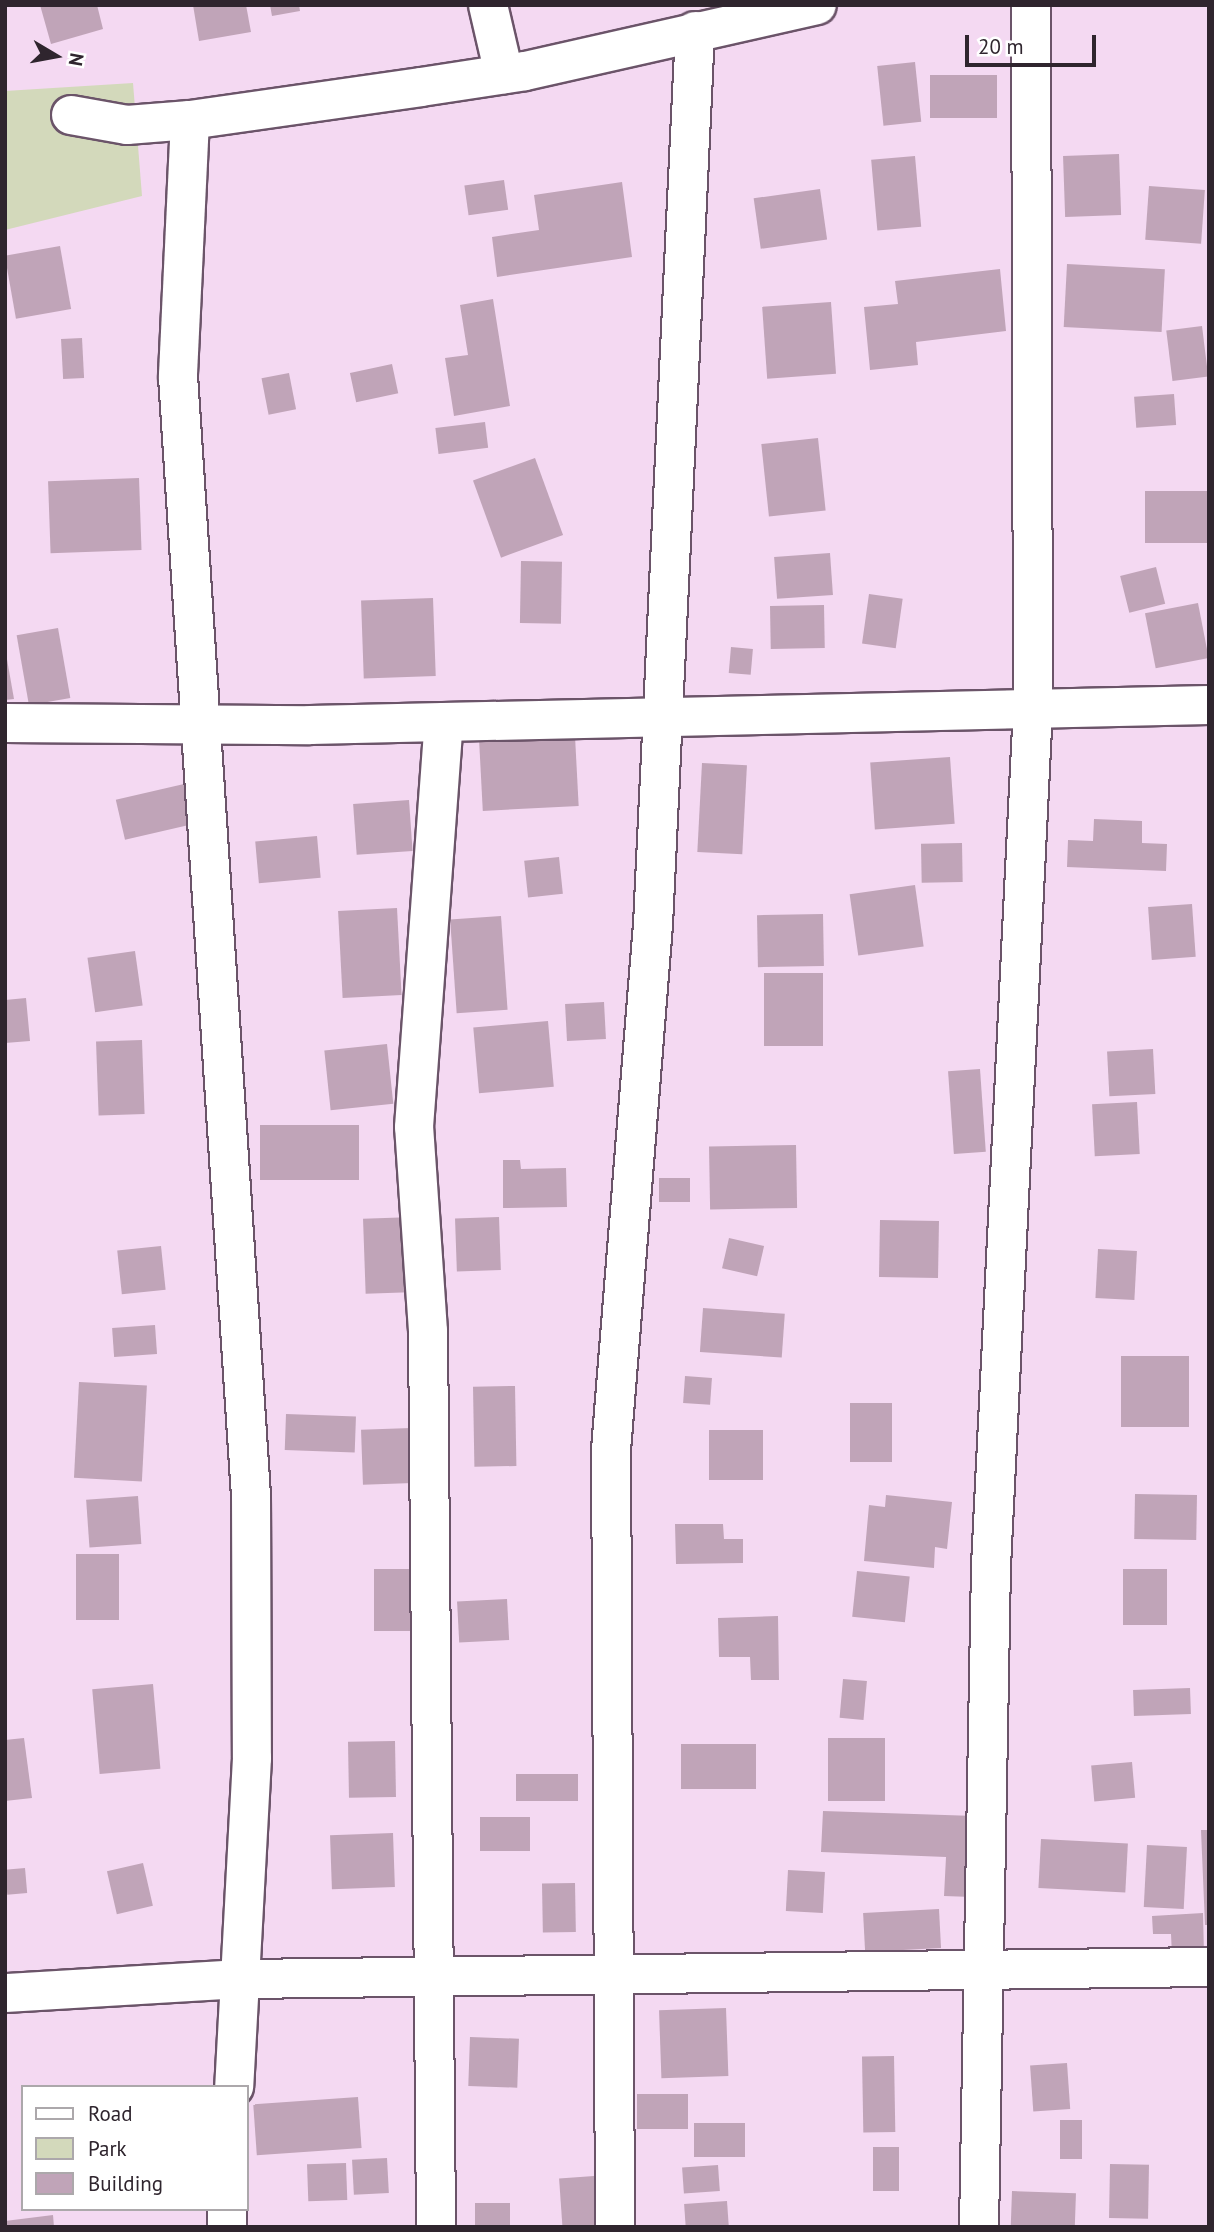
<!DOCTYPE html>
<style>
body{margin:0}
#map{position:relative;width:1214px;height:2232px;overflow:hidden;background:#f4d9f2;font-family:"PT Sans",sans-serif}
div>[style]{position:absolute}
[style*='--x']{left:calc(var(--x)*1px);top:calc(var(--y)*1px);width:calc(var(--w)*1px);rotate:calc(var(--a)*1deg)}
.green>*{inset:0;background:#d3d9bb}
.building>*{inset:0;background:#c0a4b8;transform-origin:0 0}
.roads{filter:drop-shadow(2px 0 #6b5469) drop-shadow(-2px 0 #6b5469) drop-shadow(0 2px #6b5469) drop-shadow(0 -2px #6b5469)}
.minor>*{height:38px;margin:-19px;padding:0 19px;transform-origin:19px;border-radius:19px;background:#fff}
span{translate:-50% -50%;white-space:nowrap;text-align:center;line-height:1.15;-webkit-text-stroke:6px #fff;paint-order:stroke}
.frame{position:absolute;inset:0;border:7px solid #2f252e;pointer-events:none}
.legend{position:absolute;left:21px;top:2085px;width:228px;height:126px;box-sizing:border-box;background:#fff;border:2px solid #aca8ab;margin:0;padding:9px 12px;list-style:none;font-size:21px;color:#2f252e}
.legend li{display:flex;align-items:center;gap:14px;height:35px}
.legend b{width:35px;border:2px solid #aca8ab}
.north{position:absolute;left:21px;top:21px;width:70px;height:70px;-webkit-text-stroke:5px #fff;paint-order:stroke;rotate:100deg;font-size:19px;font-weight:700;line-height:28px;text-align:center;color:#2f252e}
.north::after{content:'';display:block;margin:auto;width:24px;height:32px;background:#2f252e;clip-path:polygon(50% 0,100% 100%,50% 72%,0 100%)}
.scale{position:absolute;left:965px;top:35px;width:131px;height:32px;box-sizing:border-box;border:4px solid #2f252e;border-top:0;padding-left:9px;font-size:21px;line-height:24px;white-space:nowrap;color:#2f252e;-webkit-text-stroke:5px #fff;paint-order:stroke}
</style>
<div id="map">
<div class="green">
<div style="clip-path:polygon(133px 83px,142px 196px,5px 230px,5px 91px)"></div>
</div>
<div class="building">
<div style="clip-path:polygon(40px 5px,97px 5px,103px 29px,51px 44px)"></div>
<div style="clip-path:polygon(193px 5px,246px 5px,251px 32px,199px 41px)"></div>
<div style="clip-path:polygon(270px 5px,299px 5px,300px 11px,272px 16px)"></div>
<div style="left:915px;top:62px;width:60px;height:38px;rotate:84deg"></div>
<div style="left:930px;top:75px;width:67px;height:43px"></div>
<div style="left:1119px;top:154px;width:61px;height:56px;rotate:88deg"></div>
<div style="left:915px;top:156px;width:71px;height:44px;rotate:85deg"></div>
<div style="left:504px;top:180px;width:30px;height:40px;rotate:82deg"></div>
<div style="clip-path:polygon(622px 182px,632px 257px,497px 277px,492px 237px,539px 230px,534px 195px)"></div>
<div style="left:1149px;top:186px;width:56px;height:54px;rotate:4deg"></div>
<div style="left:820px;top:189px;width:51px;height:67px;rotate:82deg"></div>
<div style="left:60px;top:246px;width:64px;height:56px;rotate:80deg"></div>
<div style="left:1067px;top:264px;width:98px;height:63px;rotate:3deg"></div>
<div style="clip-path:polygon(1000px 269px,1006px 331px,916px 342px,918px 365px,870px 370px,864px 307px,898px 304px,895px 281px)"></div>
<div style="clip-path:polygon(493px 299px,510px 406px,454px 416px,445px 358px,468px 355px,460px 305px)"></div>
<div style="left:831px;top:302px;width:72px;height:69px;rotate:86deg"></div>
<div style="left:1202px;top:326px;width:51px;height:36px;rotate:83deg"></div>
<div style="left:82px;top:338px;width:40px;height:21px;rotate:87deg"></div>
<div style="left:392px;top:364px;width:30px;height:43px;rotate:78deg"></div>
<div style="left:289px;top:373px;width:37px;height:28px;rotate:79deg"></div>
<div style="left:1174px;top:394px;width:31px;height:40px;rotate:86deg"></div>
<div style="left:485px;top:422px;width:26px;height:50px;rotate:83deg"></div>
<div style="left:818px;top:438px;width:73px;height:57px;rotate:84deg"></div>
<div style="left:535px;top:458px;width:82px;height:66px;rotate:70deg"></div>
<div style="left:139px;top:478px;width:72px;height:91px;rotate:88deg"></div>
<div style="left:1209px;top:491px;width:52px;height:64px;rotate:90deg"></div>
<div style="left:830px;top:553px;width:42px;height:56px;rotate:86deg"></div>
<div style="left:521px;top:561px;width:41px;height:62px;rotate:1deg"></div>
<div style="left:1156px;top:567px;width:38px;height:37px;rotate:76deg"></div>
<div style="left:869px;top:594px;width:34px;height:50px;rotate:8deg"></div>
<div style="left:433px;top:598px;width:78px;height:72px;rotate:88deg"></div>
<div style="left:1198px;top:603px;width:56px;height:54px;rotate:79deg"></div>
<div style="left:824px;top:605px;width:43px;height:54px;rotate:89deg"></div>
<div style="left:58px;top:628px;width:71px;height:42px;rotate:80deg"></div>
<div style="left:731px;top:647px;width:22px;height:26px;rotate:5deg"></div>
<div style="clip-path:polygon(5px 648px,14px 699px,5px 700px)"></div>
<div style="left:575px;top:736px;width:70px;height:96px;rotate:87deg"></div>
<div style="left:950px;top:757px;width:67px;height:80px;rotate:86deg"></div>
<div style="left:702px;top:763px;width:45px;height:89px;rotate:3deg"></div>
<div style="left:184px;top:784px;width:41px;height:70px;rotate:77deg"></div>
<div style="left:409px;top:800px;width:51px;height:56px;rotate:86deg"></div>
<div style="clip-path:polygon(1094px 819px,1142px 821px,1142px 843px,1167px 844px,1166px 871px,1067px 867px,1068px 840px,1093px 841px)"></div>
<div style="left:317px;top:836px;width:42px;height:62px;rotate:85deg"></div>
<div style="left:962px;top:843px;width:39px;height:41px;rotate:89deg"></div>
<div style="left:559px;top:857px;width:37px;height:35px;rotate:84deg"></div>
<div style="left:915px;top:885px;width:62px;height:66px;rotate:82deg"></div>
<div style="left:1192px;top:904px;width:53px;height:44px;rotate:86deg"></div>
<div style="left:397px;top:908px;width:87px;height:59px;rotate:87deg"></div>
<div style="left:823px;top:914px;width:52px;height:66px;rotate:89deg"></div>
<div style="left:501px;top:916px;width:94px;height:51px;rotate:86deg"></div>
<div style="left:135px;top:951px;width:55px;height:48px;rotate:82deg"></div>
<div style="left:764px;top:973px;width:59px;height:73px"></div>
<div style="clip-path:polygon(26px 998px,30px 1041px,5px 1043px,5px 1000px)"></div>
<div style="left:604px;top:1002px;width:37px;height:39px;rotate:87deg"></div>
<div style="left:548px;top:1021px;width:66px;height:75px;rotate:85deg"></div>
<div style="left:142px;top:1040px;width:74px;height:46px;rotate:88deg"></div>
<div style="left:387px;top:1044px;width:60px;height:63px;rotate:84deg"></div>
<div style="left:1153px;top:1049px;width:45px;height:46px;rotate:87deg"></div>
<div style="left:980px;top:1069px;width:83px;height:32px;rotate:86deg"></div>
<div style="left:1137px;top:1102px;width:52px;height:45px;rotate:87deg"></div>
<div style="left:260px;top:1125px;width:99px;height:55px"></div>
<div style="left:796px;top:1145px;width:63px;height:87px;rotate:89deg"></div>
<div style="clip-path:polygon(503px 1160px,520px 1160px,521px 1169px,566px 1168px,567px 1207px,503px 1208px)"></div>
<div style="left:659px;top:1178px;width:31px;height:24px"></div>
<div style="left:414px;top:1217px;width:75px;height:51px;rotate:88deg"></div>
<div style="left:499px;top:1217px;width:53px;height:44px;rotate:88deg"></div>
<div style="left:880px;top:1220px;width:59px;height:57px;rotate:1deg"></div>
<div style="left:729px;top:1238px;width:36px;height:31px;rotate:13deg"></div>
<div style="left:161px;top:1246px;width:44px;height:44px;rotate:84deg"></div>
<div style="left:1098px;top:1249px;width:39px;height:49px;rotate:3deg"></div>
<div style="left:703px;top:1308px;width:82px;height:44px;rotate:4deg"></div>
<div style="left:155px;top:1325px;width:29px;height:43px;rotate:86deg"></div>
<div style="left:1189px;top:1356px;width:71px;height:68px;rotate:90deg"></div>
<div style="left:685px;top:1376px;width:27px;height:27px;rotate:4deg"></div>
<div style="left:79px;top:1382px;width:68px;height:96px;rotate:3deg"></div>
<div style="left:515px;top:1386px;width:80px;height:42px;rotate:89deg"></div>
<div style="left:850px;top:1403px;width:42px;height:59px"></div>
<div style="left:286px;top:1414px;width:70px;height:36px;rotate:2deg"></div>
<div style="left:411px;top:1428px;width:55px;height:50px;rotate:88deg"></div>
<div style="left:763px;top:1430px;width:50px;height:54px;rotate:90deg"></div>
<div style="left:1135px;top:1494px;width:62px;height:45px;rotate:1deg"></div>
<div style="clip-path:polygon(886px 1495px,952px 1502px,947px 1549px,935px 1547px,934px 1568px,864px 1561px,869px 1505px,885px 1507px)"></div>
<div style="left:138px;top:1496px;width:48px;height:52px;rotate:86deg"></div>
<div style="clip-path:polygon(675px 1524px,723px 1524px,724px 1539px,743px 1539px,743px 1563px,676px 1564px)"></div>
<div style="left:119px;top:1554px;width:66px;height:43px;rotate:90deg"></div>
<div style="left:374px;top:1569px;width:47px;height:62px"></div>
<div style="left:1123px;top:1569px;width:44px;height:56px"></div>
<div style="left:857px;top:1571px;width:53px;height:46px;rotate:6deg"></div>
<div style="left:507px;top:1599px;width:41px;height:50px;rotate:87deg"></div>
<div style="clip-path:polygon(778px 1616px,779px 1680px,751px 1680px,750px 1657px,719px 1657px,718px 1618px)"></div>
<div style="left:843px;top:1679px;width:24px;height:39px;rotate:5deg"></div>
<div style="left:153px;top:1684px;width:85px;height:61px;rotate:85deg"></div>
<div style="left:1190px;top:1688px;width:26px;height:57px;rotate:88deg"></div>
<div style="clip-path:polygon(24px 1738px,32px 1798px,5px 1801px,5px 1740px)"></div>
<div style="left:828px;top:1738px;width:57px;height:63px"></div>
<div style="left:395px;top:1741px;width:56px;height:47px;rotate:89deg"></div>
<div style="left:756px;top:1744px;width:45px;height:75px;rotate:90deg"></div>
<div style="left:1132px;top:1762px;width:36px;height:41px;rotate:85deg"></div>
<div style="left:578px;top:1774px;width:27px;height:62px;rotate:90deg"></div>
<div style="clip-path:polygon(823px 1811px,975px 1816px,972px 1897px,944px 1896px,946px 1857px,821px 1852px)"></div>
<div style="left:530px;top:1817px;width:34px;height:50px;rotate:90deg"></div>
<div style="clip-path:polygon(1201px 1830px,1209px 1830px,1209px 1925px,1205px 1925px)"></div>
<div style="left:393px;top:1833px;width:54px;height:63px;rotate:88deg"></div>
<div style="left:1041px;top:1839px;width:87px;height:49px;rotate:3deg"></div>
<div style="left:1147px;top:1845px;width:40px;height:62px;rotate:3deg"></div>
<div style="left:143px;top:1863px;width:44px;height:37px;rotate:77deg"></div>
<div style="left:25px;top:1868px;width:25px;height:20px;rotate:85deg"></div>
<div style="left:788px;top:1870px;width:37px;height:41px;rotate:3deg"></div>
<div style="left:575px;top:1883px;width:49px;height:33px;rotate:89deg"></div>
<div style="left:939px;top:1909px;width:39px;height:76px;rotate:87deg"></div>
<div style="clip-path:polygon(1203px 1913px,1204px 1955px,1172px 1956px,1171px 1934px,1153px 1934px,1152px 1916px)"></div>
<div style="left:726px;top:2008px;width:68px;height:67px;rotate:88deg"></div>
<div style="left:470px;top:2037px;width:49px;height:49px;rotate:2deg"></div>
<div style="left:894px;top:2056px;width:76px;height:32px;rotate:89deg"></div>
<div style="left:1067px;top:2063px;width:46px;height:37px;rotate:86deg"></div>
<div style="left:637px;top:2094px;width:51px;height:35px"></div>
<div style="left:358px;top:2097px;width:51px;height:105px;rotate:86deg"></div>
<div style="left:1082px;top:2120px;width:39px;height:22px;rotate:90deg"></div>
<div style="left:694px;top:2123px;width:51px;height:34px"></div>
<div style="left:873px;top:2147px;width:26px;height:44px"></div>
<div style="left:387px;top:2158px;width:35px;height:35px;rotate:87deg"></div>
<div style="left:346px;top:2163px;width:37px;height:39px;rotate:88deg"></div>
<div style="left:1110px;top:2164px;width:39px;height:54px;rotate:1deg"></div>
<div style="left:718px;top:2165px;width:26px;height:36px;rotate:86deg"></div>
<div style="left:594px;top:2176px;width:51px;height:35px;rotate:86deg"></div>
<div style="left:1012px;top:2191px;width:64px;height:36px;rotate:2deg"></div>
<div style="left:727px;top:2201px;width:26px;height:43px;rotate:86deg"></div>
<div style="left:510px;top:2203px;width:24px;height:35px;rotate:90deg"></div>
<div style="clip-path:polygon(53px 2215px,54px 2227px,5px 2227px,5px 2221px)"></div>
</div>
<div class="roads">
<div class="minor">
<div style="--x:488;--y:5;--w:71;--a:76.9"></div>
<div style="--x:71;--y:115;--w:57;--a:10.1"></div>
<div style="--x:127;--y:125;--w:63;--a:-4.5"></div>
<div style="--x:190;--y:120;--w:233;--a:-8.1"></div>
<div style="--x:421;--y:87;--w:105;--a:-8.7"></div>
<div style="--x:525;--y:71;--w:299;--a:-12.7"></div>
<div style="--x:190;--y:120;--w:256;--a:92.7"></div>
<div style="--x:178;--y:376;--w:1121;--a:86.27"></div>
<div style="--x:251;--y:1495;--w:263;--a:89.8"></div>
<div style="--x:252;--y:1758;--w:329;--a:93.1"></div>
<div style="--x:5;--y:723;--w:305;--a:0.4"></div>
<div style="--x:310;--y:725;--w:899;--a:-1.27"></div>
<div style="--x:5;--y:1993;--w:238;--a:-3.4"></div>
<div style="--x:243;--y:1979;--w:966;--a:-0.71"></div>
<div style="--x:227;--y:2227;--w:18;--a:-90"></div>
<div style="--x:436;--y:2227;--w:896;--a:-90.51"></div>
<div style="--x:428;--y:1331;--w:204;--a:-93.9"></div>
<div style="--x:414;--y:1127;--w:406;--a:-85.8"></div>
<div style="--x:615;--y:2227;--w:777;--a:-90.29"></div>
<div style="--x:611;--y:1450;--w:527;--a:-85.43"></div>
<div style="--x:653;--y:925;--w:895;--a:-87.31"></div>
<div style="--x:979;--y:2227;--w:661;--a:-88.96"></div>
<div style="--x:991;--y:1566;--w:861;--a:-87.2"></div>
<div style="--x:1033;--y:706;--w:701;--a:-90.16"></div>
</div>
</div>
<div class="frame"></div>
<ul class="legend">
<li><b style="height:9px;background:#fff"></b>Road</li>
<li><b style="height:19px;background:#d3d9bb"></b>Park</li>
<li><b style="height:19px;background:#c0a4b8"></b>Building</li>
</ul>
<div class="north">N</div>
<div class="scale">20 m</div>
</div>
